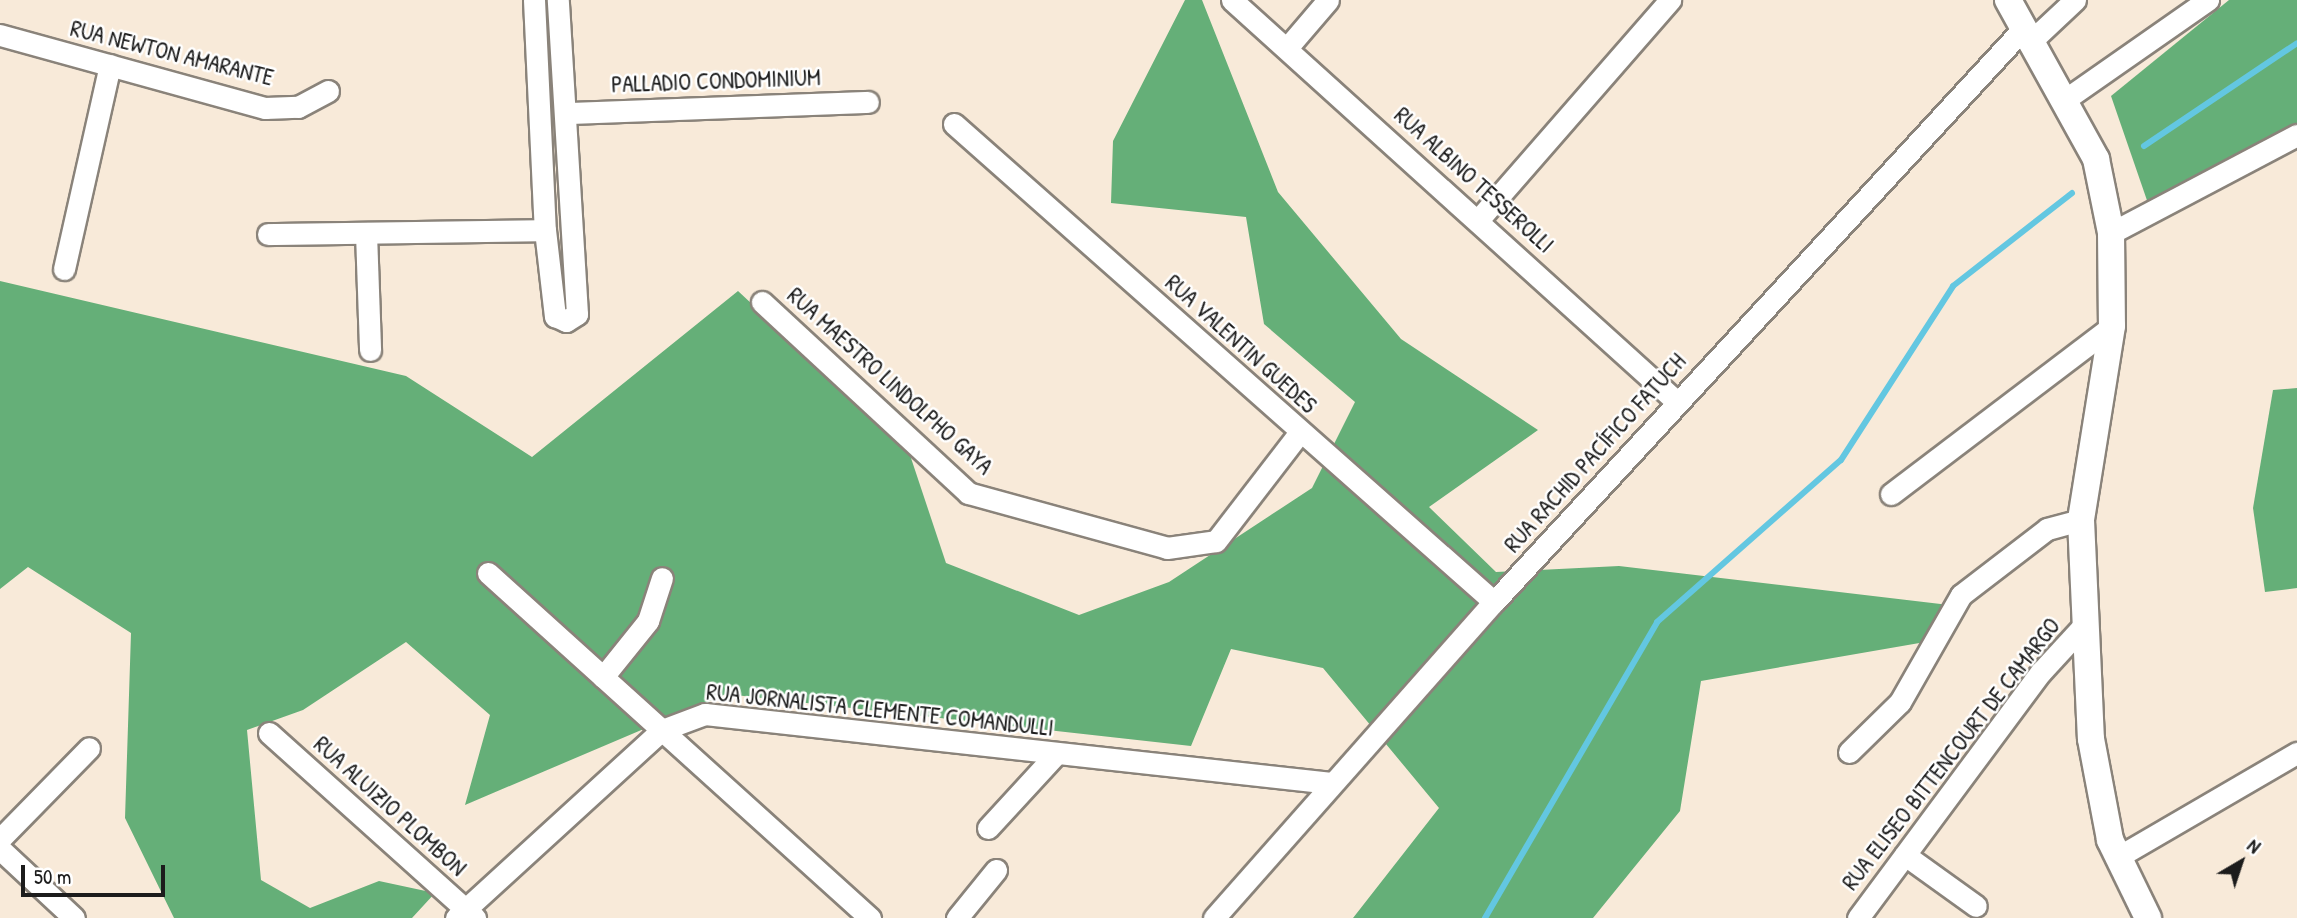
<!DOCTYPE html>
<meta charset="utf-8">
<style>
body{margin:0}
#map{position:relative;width:2297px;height:918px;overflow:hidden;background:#f8ead9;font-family:"Patrick Hand",sans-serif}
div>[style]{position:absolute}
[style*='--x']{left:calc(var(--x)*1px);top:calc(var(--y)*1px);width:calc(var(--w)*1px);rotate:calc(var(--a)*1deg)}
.forest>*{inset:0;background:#65af78}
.stream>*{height:6px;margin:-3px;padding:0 3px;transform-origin:3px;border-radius:3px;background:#63c7e1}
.roads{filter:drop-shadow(2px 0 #8a837a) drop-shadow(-2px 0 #8a837a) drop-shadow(0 2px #8a837a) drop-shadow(0 -2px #8a837a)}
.minor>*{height:21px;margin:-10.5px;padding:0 10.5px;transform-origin:10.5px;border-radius:10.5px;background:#fff}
.major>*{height:26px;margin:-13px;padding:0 13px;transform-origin:13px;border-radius:13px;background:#fff}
span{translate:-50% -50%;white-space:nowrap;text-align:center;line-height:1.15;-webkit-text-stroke:5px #fff;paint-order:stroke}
.street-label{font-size:23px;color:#1c1c1c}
.north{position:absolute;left:2206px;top:827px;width:70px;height:70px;-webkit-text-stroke:5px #fff;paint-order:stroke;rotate:39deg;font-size:19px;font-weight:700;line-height:28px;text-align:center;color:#1c1c1c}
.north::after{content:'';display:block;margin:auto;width:24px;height:32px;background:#1c1c1c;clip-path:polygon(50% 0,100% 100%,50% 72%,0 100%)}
.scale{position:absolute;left:21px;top:865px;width:144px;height:32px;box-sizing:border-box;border:4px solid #1c1c1c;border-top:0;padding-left:9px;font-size:21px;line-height:24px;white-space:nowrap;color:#1c1c1c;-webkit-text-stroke:5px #fff;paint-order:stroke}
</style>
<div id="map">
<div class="forest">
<div style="clip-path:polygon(1185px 0,1202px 0,1278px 192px,1401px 339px,1538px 430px,1429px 507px,1496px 572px,1619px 566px,1949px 605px,1931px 641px,1701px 681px,1680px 811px,1593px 918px,1353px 918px,1439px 808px,1323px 668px,1231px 649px,1191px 746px,726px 694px,465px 805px,490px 715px,406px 642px,303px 710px,247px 730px,261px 880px,310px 908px,379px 881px,435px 893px,412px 918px,174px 918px,125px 818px,131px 633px,28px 567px,0 589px,0 281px,406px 376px,532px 457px,738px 291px,908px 449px,946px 563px,1079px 615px,1169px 582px,1312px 488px,1355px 402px,1264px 324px,1246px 217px,1111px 203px,1113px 141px)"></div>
<div style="clip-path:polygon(2229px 0,2297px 0,2297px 128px,2151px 212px,2111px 96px)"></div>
<div style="clip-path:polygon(2297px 388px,2297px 588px,2265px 592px,2253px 508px,2273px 390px)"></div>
</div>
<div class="stream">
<div style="--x:2144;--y:146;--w:184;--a:-33.9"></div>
<div style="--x:1485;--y:918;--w:342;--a:-59.8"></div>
<div style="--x:1657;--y:622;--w:245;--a:-41.4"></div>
<div style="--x:1841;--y:460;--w:207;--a:-57.2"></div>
<div style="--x:1953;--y:286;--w:151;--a:-38"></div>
</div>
<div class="roads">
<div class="minor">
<div style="--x:534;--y:0;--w:230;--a:87.3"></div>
<div style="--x:545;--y:230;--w:87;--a:83.4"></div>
<div style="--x:555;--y:316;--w:12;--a:24"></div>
<div style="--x:566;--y:321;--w:13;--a:-32"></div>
<div style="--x:577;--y:314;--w:315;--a:-93.5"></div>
<div style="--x:1232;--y:0;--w:600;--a:42.09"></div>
<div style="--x:0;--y:35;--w:275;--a:15.4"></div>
<div style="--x:265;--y:108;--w:33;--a:-2"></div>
<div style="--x:298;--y:107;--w:34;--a:-28"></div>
<div style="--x:2029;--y:43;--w:63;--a:-43.1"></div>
<div style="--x:1287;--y:48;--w:63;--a:-49.5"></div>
<div style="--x:2063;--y:101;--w:177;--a:-34.9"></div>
<div style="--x:567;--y:113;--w:301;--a:-2.1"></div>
<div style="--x:954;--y:124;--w:721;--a:41.51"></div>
<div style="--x:1479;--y:219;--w:291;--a:-48.9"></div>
<div style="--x:366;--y:233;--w:117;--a:88"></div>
<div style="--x:2111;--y:233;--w:210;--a:-27.8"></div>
<div style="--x:268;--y:234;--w:277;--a:-0.8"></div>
<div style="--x:64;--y:269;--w:209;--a:-77.3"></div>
<div style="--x:762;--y:302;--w:281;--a:42.8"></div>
<div style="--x:968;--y:493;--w:206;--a:15.4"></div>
<div style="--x:1167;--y:548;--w:49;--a:-8.1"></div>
<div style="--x:1216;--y:541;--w:138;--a:-52.4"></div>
<div style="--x:1891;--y:494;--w:278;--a:-37.2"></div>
<div style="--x:488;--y:573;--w:515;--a:42.09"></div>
<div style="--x:603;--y:677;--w:72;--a:-51.2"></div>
<div style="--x:648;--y:621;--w:45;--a:-72"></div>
<div style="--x:269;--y:733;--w:277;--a:41.9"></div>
<div style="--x:1849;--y:752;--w:71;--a:-44.4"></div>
<div style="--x:1900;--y:702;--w:123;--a:-60.3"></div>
<div style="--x:1961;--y:595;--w:108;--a:-37.5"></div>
<div style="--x:2047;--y:529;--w:35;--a:-15"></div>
<div style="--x:988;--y:828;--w:100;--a:-47.4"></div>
<div style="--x:0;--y:839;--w:127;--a:-45.6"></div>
<div style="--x:0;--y:849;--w:101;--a:43"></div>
<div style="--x:1905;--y:855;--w:87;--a:35.7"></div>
<div style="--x:2118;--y:857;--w:207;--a:-30.2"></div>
<div style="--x:456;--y:918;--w:279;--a:-42.4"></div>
<div style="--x:662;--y:730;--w:46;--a:-20.4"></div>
<div style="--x:705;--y:714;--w:630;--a:6.29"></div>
<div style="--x:957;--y:918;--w:62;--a:-50.9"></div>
<div style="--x:1214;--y:918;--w:422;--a:-48.5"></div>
<div style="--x:1494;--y:602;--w:777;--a:-47.29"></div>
<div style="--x:1858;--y:918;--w:307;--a:-53.4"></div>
<div style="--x:2041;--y:672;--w:67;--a:-47.4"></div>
</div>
<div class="major">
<div style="--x:2008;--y:0;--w:182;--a:61"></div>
<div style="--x:2096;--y:159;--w:76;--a:78.5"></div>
<div style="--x:2111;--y:233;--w:93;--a:89.4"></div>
<div style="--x:2112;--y:326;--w:196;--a:99.1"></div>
<div style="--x:2081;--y:520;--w:219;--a:87.4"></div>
<div style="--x:2091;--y:739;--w:103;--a:79.3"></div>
<div style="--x:2110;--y:840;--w:87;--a:64"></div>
</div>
</div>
<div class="street-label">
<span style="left:172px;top:53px;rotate:14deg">RUA NEWTON AMARANTE</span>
<span style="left:716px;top:81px;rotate:-2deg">PALLADIO CONDOMINIUM</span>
<span style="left:1474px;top:180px;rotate:42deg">RUA ALBINO TESSEROLLI</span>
<span style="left:1241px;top:344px;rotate:42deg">RUA VALENTIN GUEDES</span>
<span style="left:890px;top:381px;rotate:42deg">RUA MAESTRO LINDOLPHO GAYA</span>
<span style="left:1595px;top:453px;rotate:-48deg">RUA RACHID PACÍFICO FATUCH</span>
<span style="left:880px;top:710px;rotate:6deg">RUA JORNALISTA CLEMENTE COMANDULLI</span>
<span style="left:1951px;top:754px;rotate:-52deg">RUA ELISEO BITTENCOURT DE CAMARGO</span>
<span style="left:390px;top:806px;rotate:42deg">RUA ALUIZIO PLOMBON</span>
</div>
<div class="north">N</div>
<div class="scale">50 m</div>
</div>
